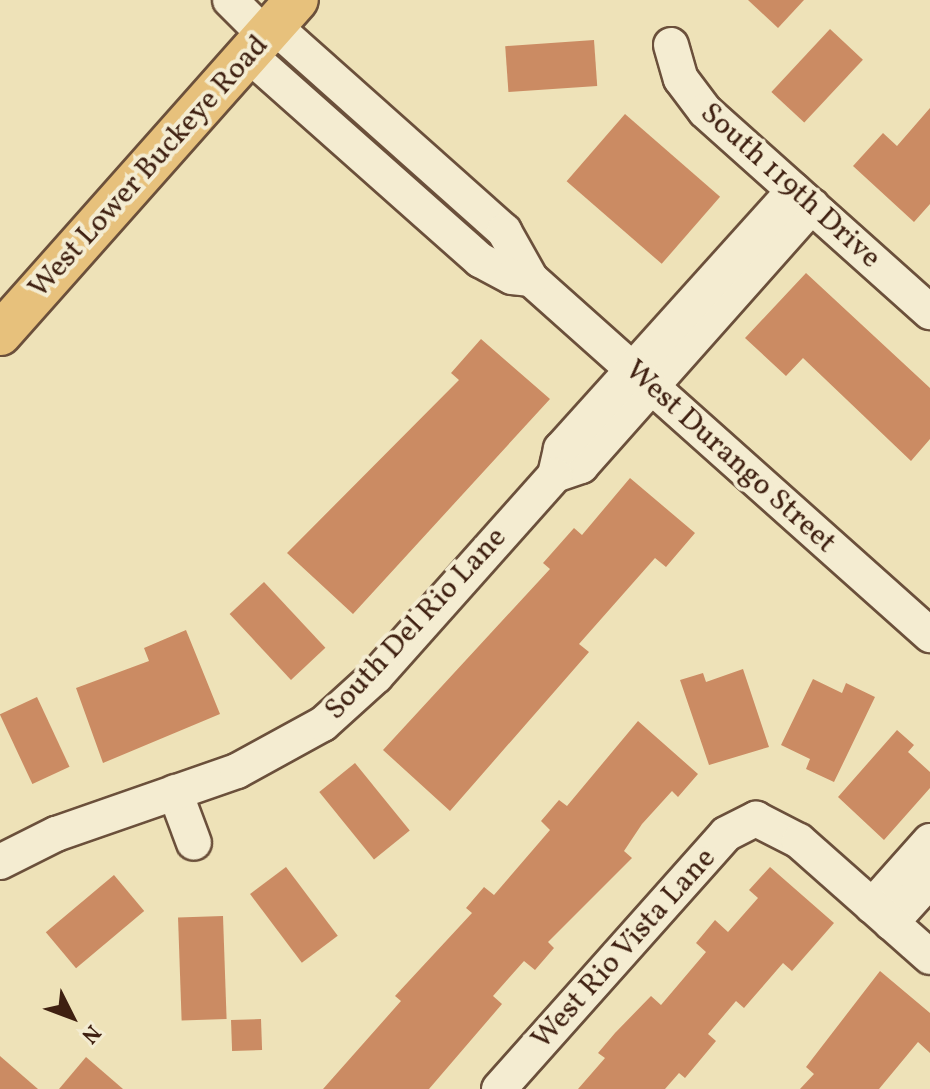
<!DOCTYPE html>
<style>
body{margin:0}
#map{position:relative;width:930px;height:1089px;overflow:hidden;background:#eee2b8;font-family:Vollkorn,serif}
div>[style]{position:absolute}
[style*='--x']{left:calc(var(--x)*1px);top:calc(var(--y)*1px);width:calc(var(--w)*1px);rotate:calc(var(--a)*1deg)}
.building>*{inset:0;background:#cb8b63;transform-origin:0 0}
.roads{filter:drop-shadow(2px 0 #6b503b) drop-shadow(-2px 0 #6b503b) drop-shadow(0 2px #6b503b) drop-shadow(0 -2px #6b503b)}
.minor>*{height:34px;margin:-17px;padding:0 17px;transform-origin:17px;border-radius:17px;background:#f4ecd1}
.major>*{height:42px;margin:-21px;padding:0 21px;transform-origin:21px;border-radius:21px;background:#e7c17c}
span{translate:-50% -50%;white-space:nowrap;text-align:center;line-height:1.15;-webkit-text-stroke:8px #f4ecd1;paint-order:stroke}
.street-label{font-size:30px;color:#3f2011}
.north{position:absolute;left:32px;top:977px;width:80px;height:80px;-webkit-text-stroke:6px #f4ecd1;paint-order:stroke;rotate:132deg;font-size:22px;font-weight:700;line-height:32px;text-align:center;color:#3f2011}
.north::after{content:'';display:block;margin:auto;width:28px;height:36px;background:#3f2011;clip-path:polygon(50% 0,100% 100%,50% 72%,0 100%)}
</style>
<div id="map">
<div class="building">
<div style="clip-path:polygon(748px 0,804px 0,778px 28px)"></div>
<div style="left:830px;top:29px;width:45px;height:86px;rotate:43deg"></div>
<div style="left:594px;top:40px;width:46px;height:89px;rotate:86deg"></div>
<div style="clip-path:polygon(930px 108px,930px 204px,914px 222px,853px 166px,883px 133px,897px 146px)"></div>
<div style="left:625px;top:114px;width:126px;height:89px;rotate:41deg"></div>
<div style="clip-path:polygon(806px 273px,930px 388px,930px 439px,911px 461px,803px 358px,786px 376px,745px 338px)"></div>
<div style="clip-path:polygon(481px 339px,550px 399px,353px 614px,287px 553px,459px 380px,451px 373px)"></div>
<div style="clip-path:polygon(630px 478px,695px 533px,666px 567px,655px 558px,579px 644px,589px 652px,450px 811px,383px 750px,550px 569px,543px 563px,574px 528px,582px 535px)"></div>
<div style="left:264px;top:582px;width:90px;height:47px;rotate:47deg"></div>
<div style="clip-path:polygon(186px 630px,220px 714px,103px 763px,76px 688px,149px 661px,144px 648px)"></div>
<div style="clip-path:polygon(743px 669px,769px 747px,709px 765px,680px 680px,703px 673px,706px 682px)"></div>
<div style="clip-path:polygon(813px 679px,842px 693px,846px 683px,875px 697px,834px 782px,806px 769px,810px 759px,781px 745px)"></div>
<div style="left:37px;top:697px;width:77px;height:41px;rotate:65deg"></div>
<div style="clip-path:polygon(638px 721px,698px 774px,678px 797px,672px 791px,642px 824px,624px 851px,632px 858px,548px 942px,554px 948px,535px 970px,524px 961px,493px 996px,502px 1004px,429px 1089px,323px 1089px,401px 1001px,395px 996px,472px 913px,466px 908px,484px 887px,494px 895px,550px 830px,541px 821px,559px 800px,567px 806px)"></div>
<div style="clip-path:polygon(897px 730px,914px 745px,908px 752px,930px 772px,930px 788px,884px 840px,838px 797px)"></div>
<div style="left:355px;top:763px;width:87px;height:46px;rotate:51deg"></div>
<div style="left:286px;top:867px;width:86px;height:45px;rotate:53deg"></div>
<div style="clip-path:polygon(770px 867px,834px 923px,792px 971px,783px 963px,744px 1008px,736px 1001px,708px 1034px,716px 1041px,685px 1078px,679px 1073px,665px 1089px,578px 1089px,605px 1058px,598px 1053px,615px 1033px,651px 996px,661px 1005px,706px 952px,696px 943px,715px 920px,728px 932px,758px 898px,749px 890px)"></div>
<div style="left:114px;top:875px;width:47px;height:89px;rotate:50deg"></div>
<div style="left:223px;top:916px;width:103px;height:45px;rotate:88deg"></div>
<div style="clip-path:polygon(880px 971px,930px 1013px,930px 1053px,918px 1042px,879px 1089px,800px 1089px,814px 1074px,806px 1067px)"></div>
<div style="left:261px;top:1019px;width:31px;height:30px;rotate:88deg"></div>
<div style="clip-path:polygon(0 1056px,38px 1089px,0 1089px)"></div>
<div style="clip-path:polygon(86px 1057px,123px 1089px,59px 1089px)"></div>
</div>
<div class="roads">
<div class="minor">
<div style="--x:230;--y:0;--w:51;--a:45"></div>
<div style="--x:274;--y:26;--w:308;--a:41.7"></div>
<div style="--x:504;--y:231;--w:55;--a:60.6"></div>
<div style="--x:531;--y:279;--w:535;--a:41.74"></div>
<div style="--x:671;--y:45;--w:35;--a:74"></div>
<div style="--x:681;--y:79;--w:40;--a:53"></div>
<div style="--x:705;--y:111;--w:302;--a:41.8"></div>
<div style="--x:249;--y:55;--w:309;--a:41.6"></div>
<div style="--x:480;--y:260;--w:36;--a:28"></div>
<div style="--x:512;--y:277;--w:19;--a:6"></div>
<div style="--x:555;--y:475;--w:28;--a:-19"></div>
<div style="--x:581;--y:466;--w:348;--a:-48.4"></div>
<div style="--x:555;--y:475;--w:27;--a:-77"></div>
<div style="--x:561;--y:449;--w:348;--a:-48"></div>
<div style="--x:175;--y:792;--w:54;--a:69.6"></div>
<div style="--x:0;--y:862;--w:63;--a:-26.6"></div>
<div style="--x:56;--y:834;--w:192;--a:-19.2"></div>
<div style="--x:237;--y:771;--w:98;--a:-28.7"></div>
<div style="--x:323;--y:724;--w:72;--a:-42.2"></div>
<div style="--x:376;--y:676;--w:269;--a:-48.3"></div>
<div style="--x:872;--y:906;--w:87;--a:-48.3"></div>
<div style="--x:891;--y:923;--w:58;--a:-47.8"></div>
<div style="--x:499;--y:1089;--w:341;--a:-48.3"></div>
<div style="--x:726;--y:834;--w:34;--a:-27"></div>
<div style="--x:756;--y:819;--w:48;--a:27.1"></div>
<div style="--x:799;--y:841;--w:175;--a:41.5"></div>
</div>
<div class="major">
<div style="--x:0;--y:334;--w:447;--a:-48.4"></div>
</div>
</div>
<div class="street-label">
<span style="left:149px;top:167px;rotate:-48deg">West Lower Buckeye Road</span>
<span style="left:790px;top:186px;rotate:42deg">South 119th Drive</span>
<span style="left:730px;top:457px;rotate:42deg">West Durango Street</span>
<span style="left:416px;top:624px;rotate:-47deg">South Del Rio Lane</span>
<span style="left:624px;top:949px;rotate:-48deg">West Rio Vista Lane</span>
</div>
<div class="north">N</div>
</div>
